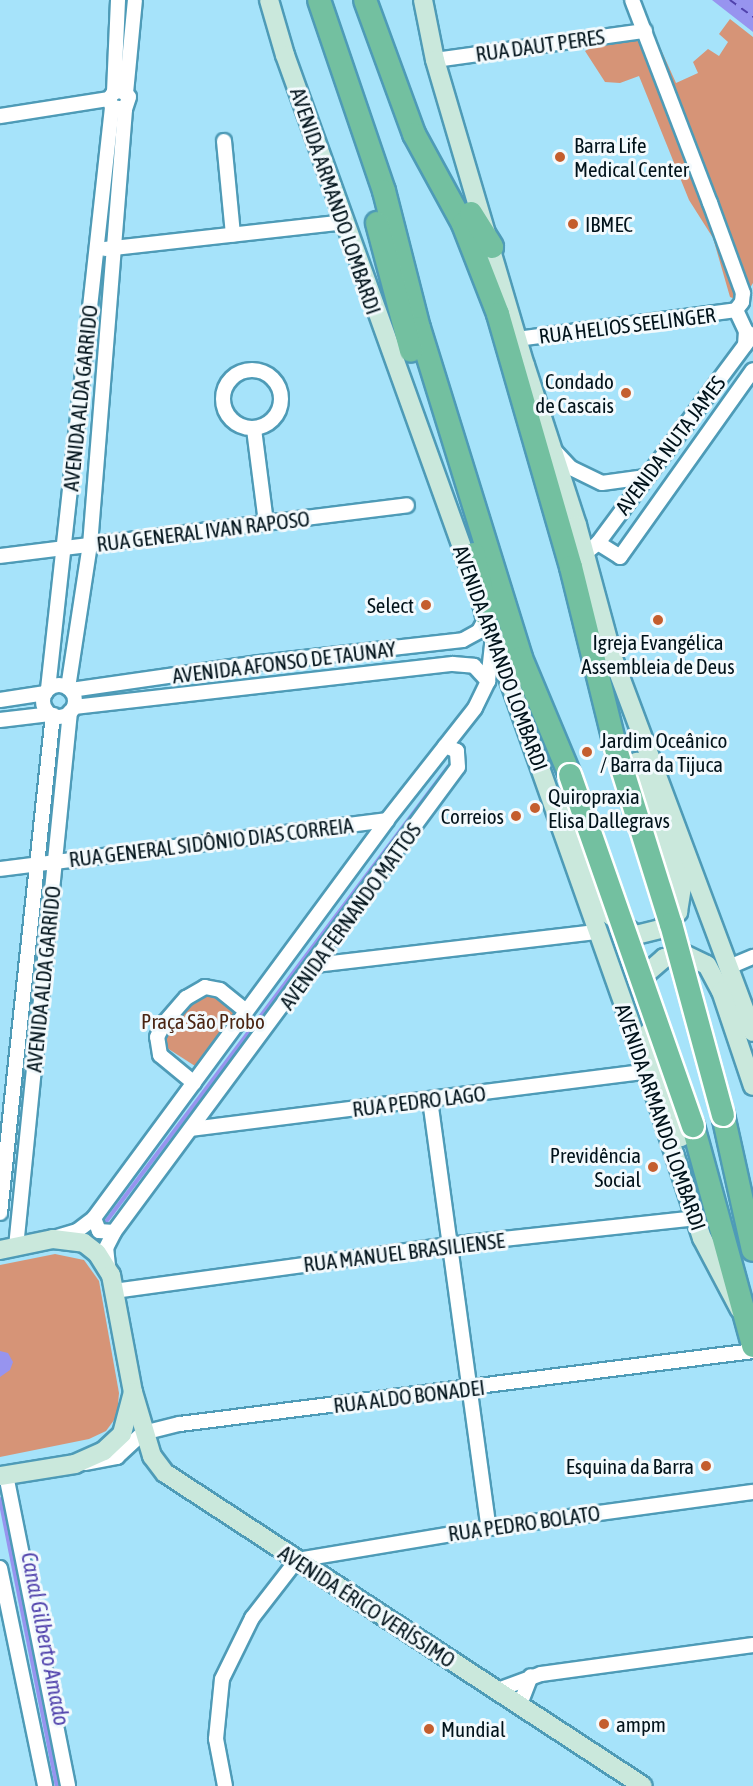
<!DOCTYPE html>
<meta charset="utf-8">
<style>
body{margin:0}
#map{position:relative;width:753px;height:1786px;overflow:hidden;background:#a6e3fa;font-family:"Asap Condensed",sans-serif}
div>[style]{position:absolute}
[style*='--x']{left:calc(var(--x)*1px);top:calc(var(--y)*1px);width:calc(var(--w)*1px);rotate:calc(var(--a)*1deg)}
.green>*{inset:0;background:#d69477}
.water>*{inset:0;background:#9794ef}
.stream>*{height:4px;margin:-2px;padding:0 2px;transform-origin:2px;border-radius:2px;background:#9794ef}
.ferry>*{height:1.5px;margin-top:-0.75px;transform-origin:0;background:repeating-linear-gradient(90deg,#5042ac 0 8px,transparent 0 14px)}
.roads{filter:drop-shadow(2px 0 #4e9bb7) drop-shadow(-2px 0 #4e9bb7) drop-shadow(0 2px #4e9bb7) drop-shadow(0 -2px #4e9bb7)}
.minor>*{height:14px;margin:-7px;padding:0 7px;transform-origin:7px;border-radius:7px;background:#fff}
.minor>.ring{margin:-7px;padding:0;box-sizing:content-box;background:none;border:14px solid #fff;border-radius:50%}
.secondary>*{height:18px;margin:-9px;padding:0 9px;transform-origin:9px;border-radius:9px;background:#cae8dc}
.trunk>*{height:22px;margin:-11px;padding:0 11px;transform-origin:11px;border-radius:11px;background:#73c0a0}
.bridges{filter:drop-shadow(2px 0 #fff) drop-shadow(-2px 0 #fff) drop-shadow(0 2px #fff) drop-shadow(0 -2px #fff)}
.trunk-bridge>*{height:22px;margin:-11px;padding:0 11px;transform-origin:11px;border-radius:11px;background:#73c0a0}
.dots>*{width:16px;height:16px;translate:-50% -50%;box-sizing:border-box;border:3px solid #f3fafd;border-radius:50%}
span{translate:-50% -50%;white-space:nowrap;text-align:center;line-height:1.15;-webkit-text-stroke:6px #f3fafd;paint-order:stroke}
.street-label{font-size:21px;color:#00121a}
.poi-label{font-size:21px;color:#00121a}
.left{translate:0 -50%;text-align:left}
.right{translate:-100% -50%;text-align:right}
.park-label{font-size:21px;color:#4a2412}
.water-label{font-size:22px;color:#5042ac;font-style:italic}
</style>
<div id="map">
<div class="green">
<div style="clip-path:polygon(730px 19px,753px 37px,753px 283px,743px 299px,735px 299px,730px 297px,713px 238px,689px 200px,639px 76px,620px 83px,605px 82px,585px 51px,599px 43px,638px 40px,659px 45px,676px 83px,698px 73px,693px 62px,708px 49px,719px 56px,728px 42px,719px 34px)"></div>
<div style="clip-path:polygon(209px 991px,237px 1011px,195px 1066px,167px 1048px,167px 1033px,195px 995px)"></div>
<div style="clip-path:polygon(55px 1254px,84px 1260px,99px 1281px,119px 1393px,117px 1416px,106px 1431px,89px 1439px,0 1457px,0 1265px)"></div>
</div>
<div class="water">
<div style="clip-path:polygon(712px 0,753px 0,753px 32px)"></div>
<div style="clip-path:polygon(0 1351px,8px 1353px,13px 1362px,10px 1370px,0 1377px)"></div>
</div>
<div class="stream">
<div style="--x:105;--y:1223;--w:571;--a:-53.05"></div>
<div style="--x:0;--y:1499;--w:293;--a:78.8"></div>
</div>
<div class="ferry">
<div style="--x:730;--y:0;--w:29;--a:36"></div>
</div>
<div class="roads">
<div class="minor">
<div style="--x:435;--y:60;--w:212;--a:-7.9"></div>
<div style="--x:114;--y:92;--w:8;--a:-7"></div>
<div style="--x:122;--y:91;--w:9;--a:41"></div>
<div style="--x:129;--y:97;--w:13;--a:108"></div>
<div style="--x:125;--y:109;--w:13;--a:-171"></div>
<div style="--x:112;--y:107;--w:9;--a:-111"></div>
<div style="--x:109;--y:99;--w:9;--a:-54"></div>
<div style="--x:114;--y:92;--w:92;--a:-87.5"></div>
<div style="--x:126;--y:93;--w:93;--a:-84.5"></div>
<div style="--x:0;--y:116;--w:110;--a:-8.9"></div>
<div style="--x:224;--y:141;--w:94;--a:84.5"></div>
<div style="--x:105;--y:249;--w:242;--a:-6.4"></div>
<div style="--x:736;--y:310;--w:23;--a:65"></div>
<div style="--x:746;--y:331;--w:14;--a:94"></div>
<div style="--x:517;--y:339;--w:221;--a:-7.5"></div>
<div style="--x:736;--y:310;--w:10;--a:-53"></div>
<div style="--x:742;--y:302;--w:9;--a:-84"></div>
<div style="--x:743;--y:293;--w:96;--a:-110.1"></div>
<div style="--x:710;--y:203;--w:217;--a:-111"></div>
<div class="ring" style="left:223px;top:370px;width:44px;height:44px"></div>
<div style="--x:254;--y:429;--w:95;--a:82.7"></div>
<div style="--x:554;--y:450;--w:25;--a:47"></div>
<div style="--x:571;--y:468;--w:34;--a:26"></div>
<div style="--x:602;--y:483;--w:44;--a:-7.8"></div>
<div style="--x:598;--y:543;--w:26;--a:32"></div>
<div style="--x:620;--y:557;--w:229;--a:-54.6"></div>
<div style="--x:584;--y:554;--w:18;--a:-38"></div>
<div style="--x:598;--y:543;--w:260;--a:-53.4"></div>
<div style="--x:0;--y:556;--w:410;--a:-7.1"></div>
<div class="ring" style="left:43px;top:685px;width:18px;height:18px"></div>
<div style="--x:68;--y:688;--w:145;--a:-81.3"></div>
<div style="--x:90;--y:545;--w:437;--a:-85.4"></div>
<div style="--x:48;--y:689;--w:586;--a:-83.72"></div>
<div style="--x:71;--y:690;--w:190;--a:-8.2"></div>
<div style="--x:259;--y:663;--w:205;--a:-6.4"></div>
<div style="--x:463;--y:640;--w:18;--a:-29"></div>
<div style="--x:479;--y:631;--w:17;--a:-62"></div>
<div style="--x:0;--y:700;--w:46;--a:-8.8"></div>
<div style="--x:74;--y:707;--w:381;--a:-6.5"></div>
<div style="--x:453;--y:664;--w:21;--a:5"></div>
<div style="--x:474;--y:666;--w:21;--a:47"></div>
<div style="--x:0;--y:720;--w:50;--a:-6.8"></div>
<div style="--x:0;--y:869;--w:390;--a:-7.2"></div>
<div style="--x:315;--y:965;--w:285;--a:-6.7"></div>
<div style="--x:729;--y:967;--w:26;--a:-23"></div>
<div style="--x:194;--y:1083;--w:44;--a:-140.5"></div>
<div style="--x:160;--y:1055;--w:18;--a:-99"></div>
<div style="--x:157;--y:1037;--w:17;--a:-62"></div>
<div style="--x:165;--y:1022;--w:32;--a:-49"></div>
<div style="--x:186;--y:998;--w:22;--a:-30"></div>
<div style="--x:205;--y:987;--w:15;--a:11"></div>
<div style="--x:220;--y:990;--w:33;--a:39"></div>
<div style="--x:430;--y:1100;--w:432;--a:82.2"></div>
<div style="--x:191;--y:1129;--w:460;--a:-7.2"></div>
<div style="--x:0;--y:1213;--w:501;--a:-83.93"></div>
<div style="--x:94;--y:1218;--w:14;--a:69"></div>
<div style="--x:99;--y:1231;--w:15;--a:4"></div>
<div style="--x:57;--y:1237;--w:21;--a:-17"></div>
<div style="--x:77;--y:1231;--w:21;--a:-37"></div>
<div style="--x:94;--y:1218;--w:494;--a:-53.6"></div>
<div style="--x:387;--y:820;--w:142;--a:-51.8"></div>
<div style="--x:475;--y:708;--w:30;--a:-64"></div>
<div style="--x:488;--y:681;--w:45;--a:-83.7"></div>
<div style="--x:16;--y:1247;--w:538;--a:-84.24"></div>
<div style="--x:108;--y:1266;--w:18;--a:-96"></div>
<div style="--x:106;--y:1248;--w:18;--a:-63"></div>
<div style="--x:114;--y:1232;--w:578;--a:-53.51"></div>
<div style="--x:458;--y:767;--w:16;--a:-94"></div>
<div style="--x:457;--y:751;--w:13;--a:-157"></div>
<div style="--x:114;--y:1291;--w:337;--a:-7.8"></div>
<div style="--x:448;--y:1245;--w:248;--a:-6.2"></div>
<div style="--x:86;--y:1463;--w:32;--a:-11"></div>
<div style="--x:117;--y:1457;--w:35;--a:-43"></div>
<div style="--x:143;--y:1433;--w:38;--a:-14"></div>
<div style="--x:180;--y:1424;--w:578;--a:-7.26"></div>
<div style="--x:6;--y:1475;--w:317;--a:78.7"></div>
<div style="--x:0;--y:1568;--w:223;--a:78.3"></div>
<div style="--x:495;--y:1691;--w:49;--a:-20.3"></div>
<div style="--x:541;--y:1674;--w:214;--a:-7.8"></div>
<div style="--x:519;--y:1707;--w:33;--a:-69"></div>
<div style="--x:225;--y:1786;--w:48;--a:-100.8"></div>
<div style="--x:216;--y:1739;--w:60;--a:-84.3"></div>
<div style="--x:222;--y:1679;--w:68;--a:-63.8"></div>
<div style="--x:252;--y:1618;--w:73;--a:-52.2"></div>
<div style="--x:297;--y:1560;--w:195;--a:-9.5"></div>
<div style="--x:489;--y:1528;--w:266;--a:-7.8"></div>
</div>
<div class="secondary">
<div style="--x:269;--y:0;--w:57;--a:73.8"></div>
<div style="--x:285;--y:55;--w:553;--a:70.22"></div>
<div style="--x:423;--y:0;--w:61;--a:78.7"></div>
<div style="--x:435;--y:60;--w:318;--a:73.6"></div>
<div style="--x:525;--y:365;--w:168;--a:72"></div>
<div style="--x:577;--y:525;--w:138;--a:74.9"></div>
<div style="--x:613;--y:658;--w:399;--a:69.5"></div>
<div style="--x:482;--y:604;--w:495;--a:70.5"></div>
<div style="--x:647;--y:1071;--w:176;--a:71.8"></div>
<div style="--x:702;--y:1238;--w:81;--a:62.2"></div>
<div style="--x:564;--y:798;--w:126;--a:68.5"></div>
<div style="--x:610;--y:915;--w:33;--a:38"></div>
<div style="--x:636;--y:935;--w:25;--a:-14"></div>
<div style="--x:660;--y:929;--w:25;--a:-43"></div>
<div style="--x:678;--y:912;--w:24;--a:-81"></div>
<div style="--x:682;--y:888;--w:134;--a:-109.7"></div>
<div style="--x:641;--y:990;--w:18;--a:-71"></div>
<div style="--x:647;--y:973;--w:23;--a:-41"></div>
<div style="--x:664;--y:958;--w:20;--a:-11"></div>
<div style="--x:684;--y:954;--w:25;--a:26"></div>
<div style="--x:707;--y:965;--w:30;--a:62"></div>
<div style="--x:721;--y:991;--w:100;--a:71.4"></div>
<div style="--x:649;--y:1032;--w:110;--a:73.1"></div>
<div style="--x:0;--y:1250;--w:54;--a:-11.7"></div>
<div style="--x:53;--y:1239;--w:31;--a:7"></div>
<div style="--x:84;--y:1243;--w:16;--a:38"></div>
<div style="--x:97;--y:1253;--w:26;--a:58"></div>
<div style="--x:111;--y:1275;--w:119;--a:79.4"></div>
<div style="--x:133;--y:1392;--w:43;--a:104.7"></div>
<div style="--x:122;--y:1434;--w:25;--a:137"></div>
<div style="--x:104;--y:1451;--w:32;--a:156"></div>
<div style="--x:75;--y:1464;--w:76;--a:170.9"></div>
<div style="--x:133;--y:1392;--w:67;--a:73.5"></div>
<div style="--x:152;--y:1456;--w:21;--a:53"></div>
<div style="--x:165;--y:1473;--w:571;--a:33.22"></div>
</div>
<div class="trunk">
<div style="--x:319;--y:0;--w:202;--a:71.2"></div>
<div style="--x:384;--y:191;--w:141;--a:75.7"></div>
<div style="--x:419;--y:328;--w:345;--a:72.8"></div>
<div style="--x:521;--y:658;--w:127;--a:67.3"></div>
<div style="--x:365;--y:0;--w:143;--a:69.9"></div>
<div style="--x:414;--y:134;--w:102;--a:61.4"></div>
<div style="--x:463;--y:224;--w:97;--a:68.7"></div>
<div style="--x:498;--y:314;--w:263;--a:73.9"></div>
<div style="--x:571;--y:567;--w:187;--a:76.1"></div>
<div style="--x:471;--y:213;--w:40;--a:58"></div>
<div style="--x:377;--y:223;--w:132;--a:75.1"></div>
<div style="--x:474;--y:554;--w:63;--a:78.2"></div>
<div style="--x:723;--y:1115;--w:138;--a:77.5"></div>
<div style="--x:693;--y:1126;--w:228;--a:74.7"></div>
</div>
</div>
<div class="bridges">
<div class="trunk-bridge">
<div style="--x:616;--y:749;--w:183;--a:72.6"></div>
<div style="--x:671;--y:924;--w:198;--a:74.8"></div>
<div style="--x:570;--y:775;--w:372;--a:70.7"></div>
</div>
</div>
<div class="dots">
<div style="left:560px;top:157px;background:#c45e2e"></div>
<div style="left:573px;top:224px;background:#c45e2e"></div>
<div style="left:626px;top:393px;background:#c45e2e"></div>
<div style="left:426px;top:605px;background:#c45e2e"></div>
<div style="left:658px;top:620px;background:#c45e2e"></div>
<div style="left:587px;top:752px;background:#c45e2e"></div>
<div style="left:535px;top:808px;background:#c45e2e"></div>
<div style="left:516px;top:816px;background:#c45e2e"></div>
<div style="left:653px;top:1167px;background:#c45e2e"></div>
<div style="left:706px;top:1466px;background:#c45e2e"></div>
<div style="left:604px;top:1724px;background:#c45e2e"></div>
<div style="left:429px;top:1729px;background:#c45e2e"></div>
</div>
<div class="street-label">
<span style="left:540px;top:45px;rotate:-8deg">RUA DAUT PERES</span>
<span style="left:336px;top:201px;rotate:71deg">AVENIDA ARMANDO LOMBARDI</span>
<span style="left:627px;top:325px;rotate:-7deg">RUA HELIOS SEELINGER</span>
<span style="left:80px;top:398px;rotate:-84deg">AVENIDA ALDA GARRIDO</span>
<span style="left:670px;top:445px;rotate:-53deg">AVENIDA NUTA JAMES</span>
<span style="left:203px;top:531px;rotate:-7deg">RUA GENERAL IVAN RAPOSO</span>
<span style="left:501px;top:658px;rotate:70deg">AVENIDA ARMANDO LOMBARDI</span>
<span style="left:284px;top:662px;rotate:-7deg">AVENIDA AFONSO DE TAUNAY</span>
<span style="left:211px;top:842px;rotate:-7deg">RUA GENERAL SIDÔNIO DIAS CORREIA</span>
<span style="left:350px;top:916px;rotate:-54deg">AVENIDA FERNANDO MATTOS</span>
<span style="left:43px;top:979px;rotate:-84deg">AVENIDA ALDA GARRIDO</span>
<span style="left:419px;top:1101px;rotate:-7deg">RUA PEDRO LAGO</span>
<span style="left:661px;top:1117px;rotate:71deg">AVENIDA ARMANDO LOMBARDI</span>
<span style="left:404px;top:1252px;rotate:-7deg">RUA MANUEL BRASILIENSE</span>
<span style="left:409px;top:1396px;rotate:-7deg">RUA ALDO BONADEI</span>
<span style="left:524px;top:1523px;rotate:-8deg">RUA PEDRO BOLATO</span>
<span style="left:367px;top:1606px;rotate:33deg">AVENIDA ÉRICO VERÍSSIMO</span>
</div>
<div class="poi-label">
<span class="left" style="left:574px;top:157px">Barra Life<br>Medical Center</span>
<span class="left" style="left:585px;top:224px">IBMEC</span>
<span class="right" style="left:614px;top:393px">Condado<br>de Cascais</span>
<span class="right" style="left:414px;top:605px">Select</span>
<span style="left:658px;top:654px">Igreja Evangélica<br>Assembleia de Deus</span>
<span class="left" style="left:600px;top:752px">Jardim Oceânico<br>/ Barra da Tijuca</span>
<span class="left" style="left:548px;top:808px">Quiropraxia<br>Elisa Dallegravs</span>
<span class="right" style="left:504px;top:816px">Correios</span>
<span class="right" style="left:641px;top:1167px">Previdência<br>Social</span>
<span class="right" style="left:694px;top:1466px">Esquina da Barra</span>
<span class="left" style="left:616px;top:1724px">ampm</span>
<span class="left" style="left:441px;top:1729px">Mundial</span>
</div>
<div class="park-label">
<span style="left:203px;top:1021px">Praça São Probo</span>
</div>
<div class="water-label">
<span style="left:45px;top:1639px;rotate:79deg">Canal Gilberto Amado</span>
</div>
</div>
